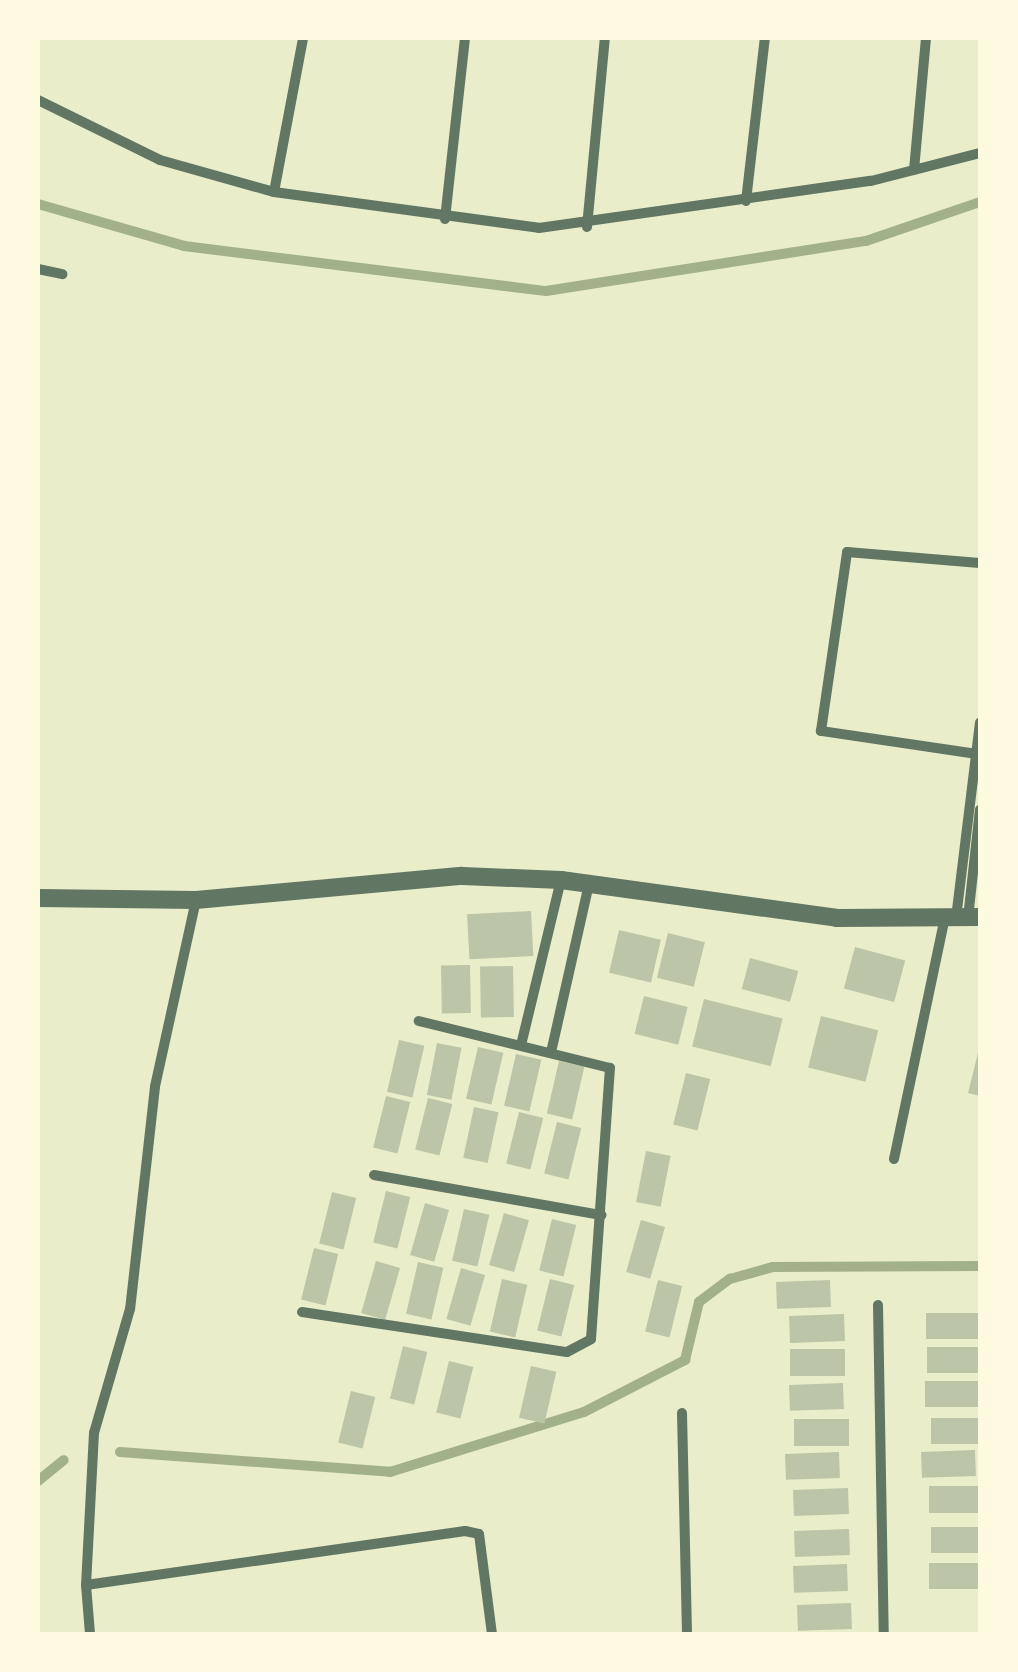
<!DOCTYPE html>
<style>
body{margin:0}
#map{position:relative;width:1018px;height:1672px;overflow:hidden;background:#e9edc9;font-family:"Golos Text",sans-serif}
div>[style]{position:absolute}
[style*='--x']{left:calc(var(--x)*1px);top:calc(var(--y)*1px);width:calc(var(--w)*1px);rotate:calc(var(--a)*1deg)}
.stream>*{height:10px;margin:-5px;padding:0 5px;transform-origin:5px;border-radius:5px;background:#a3b18a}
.building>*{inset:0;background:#bcc5a7;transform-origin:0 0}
.minor>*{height:10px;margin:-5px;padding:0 5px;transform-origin:5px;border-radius:5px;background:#617663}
.tertiary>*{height:18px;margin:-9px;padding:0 9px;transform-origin:9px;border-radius:9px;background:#617663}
span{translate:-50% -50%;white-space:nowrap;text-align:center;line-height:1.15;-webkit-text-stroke:9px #fefae0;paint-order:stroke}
.frame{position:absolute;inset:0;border:40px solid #fefae0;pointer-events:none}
</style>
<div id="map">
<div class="stream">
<div style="--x:38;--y:204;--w:152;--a:16"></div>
<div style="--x:184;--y:246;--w:365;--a:7.1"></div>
<div style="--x:546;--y:291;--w:324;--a:-8.9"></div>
<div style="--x:866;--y:241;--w:120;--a:-18.9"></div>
<div style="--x:120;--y:1452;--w:271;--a:4.2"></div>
<div style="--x:390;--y:1472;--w:203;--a:-17.2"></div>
<div style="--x:584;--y:1412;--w:114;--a:-27.2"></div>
<div style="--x:685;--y:1360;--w:60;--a:-76.4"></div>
<div style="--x:699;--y:1302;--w:39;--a:-37"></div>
<div style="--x:730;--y:1279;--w:45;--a:-15.6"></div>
<div style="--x:773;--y:1267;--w:207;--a:-0.3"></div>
<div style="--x:38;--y:1481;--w:33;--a:-39"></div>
</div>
<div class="building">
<div style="left:531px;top:911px;width:45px;height:64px;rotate:87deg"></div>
<div style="left:619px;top:930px;width:43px;height:44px;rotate:13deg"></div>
<div style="left:668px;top:933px;width:38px;height:46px;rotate:14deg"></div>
<div style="left:855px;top:947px;width:52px;height:43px;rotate:15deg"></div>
<div style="left:750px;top:958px;width:50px;height:32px;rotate:15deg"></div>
<div style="left:470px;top:965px;width:48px;height:29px;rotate:89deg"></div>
<div style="left:513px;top:966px;width:51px;height:33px;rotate:89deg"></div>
<div style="left:644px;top:996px;width:45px;height:39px;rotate:14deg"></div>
<div style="left:704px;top:999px;width:81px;height:49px;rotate:14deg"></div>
<div style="left:821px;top:1016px;width:59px;height:53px;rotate:14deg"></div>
<div style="left:399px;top:1040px;width:26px;height:53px;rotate:13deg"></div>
<div style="left:437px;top:1043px;width:25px;height:53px;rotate:11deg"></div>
<div style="left:478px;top:1047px;width:26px;height:53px;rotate:13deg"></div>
<div style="clip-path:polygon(979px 1049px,980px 1049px,980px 1096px,968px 1093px)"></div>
<div style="left:516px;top:1054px;width:26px;height:53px;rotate:13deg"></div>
<div style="left:559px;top:1061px;width:26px;height:54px;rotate:13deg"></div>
<div style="left:686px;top:1073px;width:25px;height:53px;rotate:14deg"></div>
<div style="left:386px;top:1096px;width:25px;height:53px;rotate:14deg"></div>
<div style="left:428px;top:1098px;width:25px;height:53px;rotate:14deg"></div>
<div style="left:474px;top:1107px;width:25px;height:52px;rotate:12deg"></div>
<div style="left:519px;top:1112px;width:25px;height:53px;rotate:14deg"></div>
<div style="left:557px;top:1122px;width:25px;height:53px;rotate:14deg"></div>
<div style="left:646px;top:1151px;width:25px;height:52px;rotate:11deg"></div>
<div style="left:386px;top:1191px;width:25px;height:53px;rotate:14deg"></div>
<div style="left:332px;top:1192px;width:25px;height:53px;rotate:14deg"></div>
<div style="left:425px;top:1203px;width:25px;height:54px;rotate:16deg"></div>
<div style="left:464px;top:1209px;width:26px;height:53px;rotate:13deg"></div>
<div style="left:504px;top:1213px;width:26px;height:54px;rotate:16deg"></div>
<div style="left:552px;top:1219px;width:25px;height:53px;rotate:14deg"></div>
<div style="left:641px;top:1220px;width:25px;height:54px;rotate:16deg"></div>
<div style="left:314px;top:1248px;width:25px;height:53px;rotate:14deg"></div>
<div style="left:376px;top:1261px;width:25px;height:54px;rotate:16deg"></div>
<div style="left:418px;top:1262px;width:26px;height:53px;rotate:13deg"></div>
<div style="left:461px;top:1268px;width:25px;height:53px;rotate:16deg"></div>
<div style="left:502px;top:1279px;width:26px;height:54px;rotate:13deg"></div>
<div style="left:550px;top:1279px;width:25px;height:53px;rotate:14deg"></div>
<div style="left:658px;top:1280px;width:25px;height:53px;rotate:14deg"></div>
<div style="left:830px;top:1280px;width:27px;height:54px;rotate:88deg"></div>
<div style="left:980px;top:1313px;width:26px;height:54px;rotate:90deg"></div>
<div style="left:844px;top:1314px;width:27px;height:55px;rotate:88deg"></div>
<div style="left:403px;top:1346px;width:25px;height:54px;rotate:14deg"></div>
<div style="left:980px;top:1347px;width:26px;height:53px;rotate:90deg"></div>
<div style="left:845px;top:1349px;width:27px;height:55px;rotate:90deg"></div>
<div style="left:449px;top:1361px;width:25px;height:53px;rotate:14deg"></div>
<div style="left:531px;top:1366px;width:26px;height:53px;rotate:13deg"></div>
<div style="left:980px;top:1381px;width:26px;height:55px;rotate:90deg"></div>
<div style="left:843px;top:1383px;width:26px;height:54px;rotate:88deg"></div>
<div style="left:351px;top:1391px;width:25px;height:53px;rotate:14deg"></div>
<div style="left:980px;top:1418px;width:26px;height:49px;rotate:90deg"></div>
<div style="left:849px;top:1419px;width:27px;height:55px;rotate:90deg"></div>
<div style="left:975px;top:1450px;width:26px;height:54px;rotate:88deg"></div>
<div style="left:839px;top:1452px;width:26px;height:54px;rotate:88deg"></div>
<div style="left:980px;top:1486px;width:27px;height:51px;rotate:90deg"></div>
<div style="left:848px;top:1488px;width:26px;height:55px;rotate:88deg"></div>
<div style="left:980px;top:1527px;width:26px;height:49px;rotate:90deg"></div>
<div style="left:849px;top:1529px;width:26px;height:55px;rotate:88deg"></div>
<div style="left:980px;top:1563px;width:26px;height:51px;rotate:90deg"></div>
<div style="left:847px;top:1564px;width:27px;height:54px;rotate:88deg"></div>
<div style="left:851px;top:1603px;width:26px;height:54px;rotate:88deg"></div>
</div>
<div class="minor">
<div style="--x:38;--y:100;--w:136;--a:26.2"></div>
<div style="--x:160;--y:160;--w:118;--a:15.7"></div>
<div style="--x:274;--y:192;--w:267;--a:7.7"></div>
<div style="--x:539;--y:228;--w:335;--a:-8.1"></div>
<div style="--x:871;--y:181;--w:113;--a:-14.4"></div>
<div style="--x:914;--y:170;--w:133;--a:-84.8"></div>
<div style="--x:274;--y:192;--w:157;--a:-79.3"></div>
<div style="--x:746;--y:201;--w:164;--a:-83.4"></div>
<div style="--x:445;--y:219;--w:182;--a:-83.7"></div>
<div style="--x:587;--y:227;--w:190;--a:-84.6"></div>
<div style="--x:38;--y:269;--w:25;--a:12"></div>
<div style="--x:977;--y:754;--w:158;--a:-171.6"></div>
<div style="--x:821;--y:731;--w:181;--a:-81.7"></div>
<div style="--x:847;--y:552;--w:133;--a:4.7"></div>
<div style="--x:196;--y:900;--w:191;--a:102.4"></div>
<div style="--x:155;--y:1087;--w:223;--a:96.4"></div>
<div style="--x:130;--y:1309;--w:129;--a:106.2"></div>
<div style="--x:94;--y:1433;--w:152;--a:93"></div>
<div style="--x:86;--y:1585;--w:383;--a:-8.1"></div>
<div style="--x:465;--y:1531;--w:14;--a:12"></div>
<div style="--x:479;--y:1534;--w:101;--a:82.6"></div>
<div style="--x:956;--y:918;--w:197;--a:-83"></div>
<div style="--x:968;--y:918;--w:109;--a:-83.7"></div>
<div style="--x:522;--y:1041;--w:166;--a:-76.4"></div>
<div style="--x:552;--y:1048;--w:168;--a:-77.3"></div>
<div style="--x:894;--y:1159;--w:246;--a:-78.1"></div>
<div style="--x:374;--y:1175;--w:231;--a:10"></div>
<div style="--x:878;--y:1305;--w:329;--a:89"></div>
<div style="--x:302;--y:1312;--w:268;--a:8.6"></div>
<div style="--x:567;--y:1352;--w:27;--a:-28"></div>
<div style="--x:591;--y:1339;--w:272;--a:-86"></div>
<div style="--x:610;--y:1068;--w:197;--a:-166.2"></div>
<div style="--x:682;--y:1413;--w:221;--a:88.7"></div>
<div style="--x:86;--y:1585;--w:49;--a:85.3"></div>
</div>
<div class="tertiary">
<div style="--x:38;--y:898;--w:158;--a:0.7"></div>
<div style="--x:196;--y:900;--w:267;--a:-5.2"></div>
<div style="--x:462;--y:876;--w:99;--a:2.3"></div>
<div style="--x:561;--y:880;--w:279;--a:7.8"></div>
<div style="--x:837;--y:918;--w:143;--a:-0.4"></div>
</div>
<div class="frame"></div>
</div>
